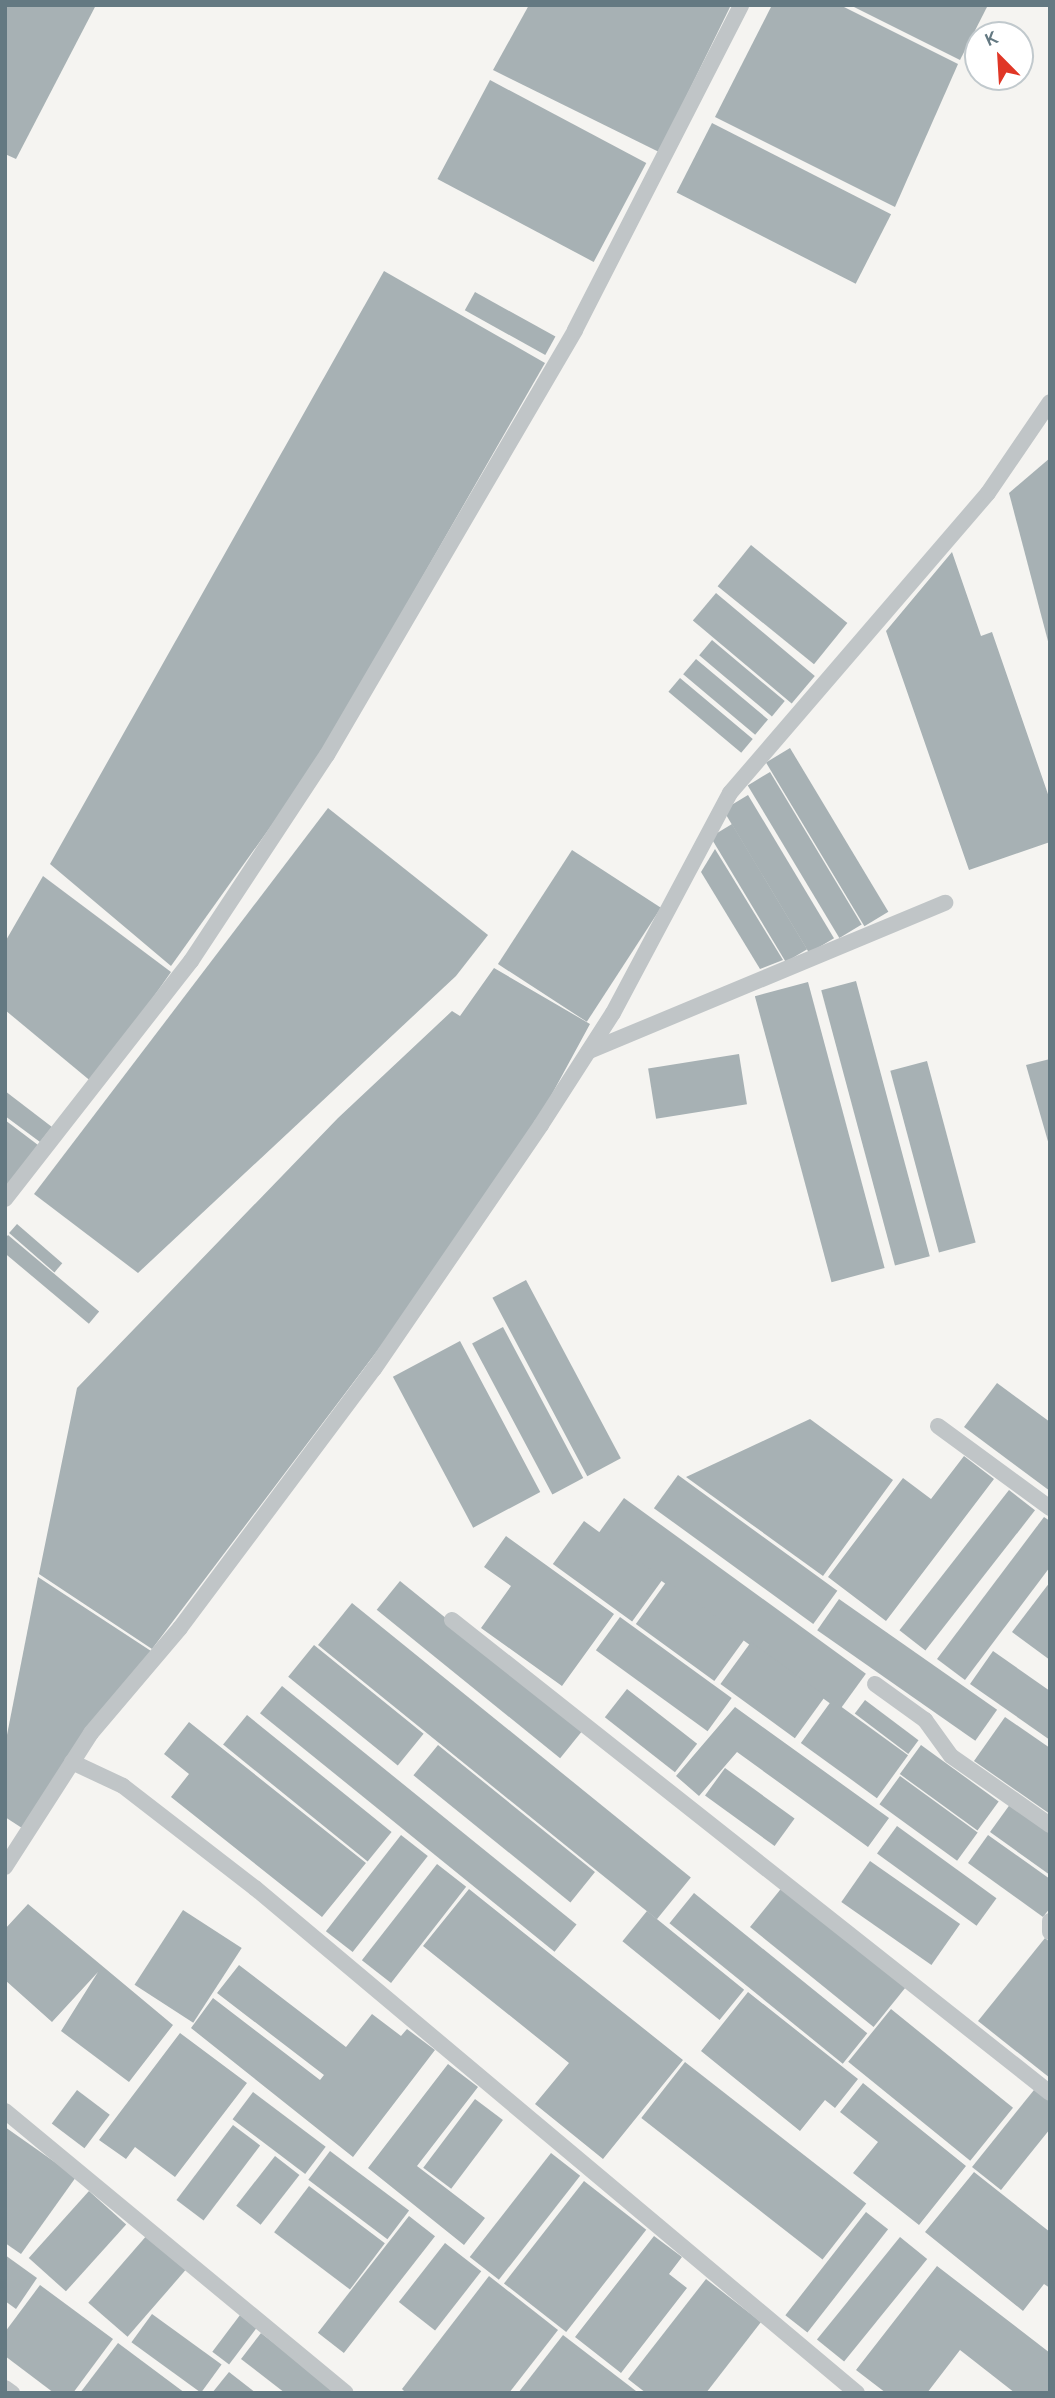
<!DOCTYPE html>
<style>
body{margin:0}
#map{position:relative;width:1055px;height:2398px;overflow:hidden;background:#f5f4f1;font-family:Karla,sans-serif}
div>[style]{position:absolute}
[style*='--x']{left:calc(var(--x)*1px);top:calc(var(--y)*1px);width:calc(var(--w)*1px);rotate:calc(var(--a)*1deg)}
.building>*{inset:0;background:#a7b1b4;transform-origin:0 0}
.minor>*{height:16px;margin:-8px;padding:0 8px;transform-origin:8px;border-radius:8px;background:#c0c5c7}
span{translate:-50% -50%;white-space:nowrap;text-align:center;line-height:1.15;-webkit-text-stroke:7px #fff;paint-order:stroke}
.frame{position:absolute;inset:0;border:7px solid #647982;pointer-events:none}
.north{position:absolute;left:964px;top:21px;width:70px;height:70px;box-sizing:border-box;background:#fff;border:2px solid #c1c9cd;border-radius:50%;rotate:336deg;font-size:19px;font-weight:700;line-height:28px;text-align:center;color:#647982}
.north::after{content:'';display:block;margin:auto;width:24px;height:32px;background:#e03626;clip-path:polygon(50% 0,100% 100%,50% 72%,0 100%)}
</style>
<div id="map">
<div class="building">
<div style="clip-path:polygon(5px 5px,96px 5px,16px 159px,5px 154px)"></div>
<div style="clip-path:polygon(529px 5px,731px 5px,659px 152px,493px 70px)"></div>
<div style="clip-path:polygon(772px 5px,840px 5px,958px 64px,895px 207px,715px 117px)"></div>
<div style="clip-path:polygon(850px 5px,988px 5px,960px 60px)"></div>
<div style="left:490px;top:80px;width:177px;height:112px;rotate:28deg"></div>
<div style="left:712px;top:123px;width:201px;height:78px;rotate:27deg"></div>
<div style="clip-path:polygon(384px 271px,545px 363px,314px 766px,171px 966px,50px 864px)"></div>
<div style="left:475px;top:292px;width:92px;height:21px;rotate:29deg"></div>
<div style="clip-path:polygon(1050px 458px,1050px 645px,1049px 645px,1009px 493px)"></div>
<div style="left:751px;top:545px;width:124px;height:53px;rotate:39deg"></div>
<div style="clip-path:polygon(952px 552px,981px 636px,992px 632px,1050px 800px,1050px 842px,969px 870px,886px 631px)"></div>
<div style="left:716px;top:593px;width:129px;height:36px;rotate:40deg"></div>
<div style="left:712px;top:640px;width:95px;height:20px;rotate:40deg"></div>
<div style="left:696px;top:659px;width:94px;height:20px;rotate:40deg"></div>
<div style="left:680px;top:678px;width:95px;height:18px;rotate:40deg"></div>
<div style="left:790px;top:748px;width:191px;height:28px;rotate:59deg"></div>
<div style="left:770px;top:772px;width:178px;height:26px;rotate:59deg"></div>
<div style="left:748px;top:795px;width:167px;height:29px;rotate:59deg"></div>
<div style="clip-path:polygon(328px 808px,488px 935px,456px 976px,138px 1273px,34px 1194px)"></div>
<div style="left:732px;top:824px;width:146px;height:25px;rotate:59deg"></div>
<div style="clip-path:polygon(715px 849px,783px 960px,760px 969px,701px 872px)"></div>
<div style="left:572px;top:850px;width:106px;height:136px;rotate:33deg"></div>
<div style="clip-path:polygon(43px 876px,171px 972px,93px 1083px,5px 1010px,5px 942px)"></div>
<div style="clip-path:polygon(494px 968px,590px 1024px,533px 1129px,402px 1318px,152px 1649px,39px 1574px,77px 1388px,338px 1118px,452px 1011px,460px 1016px)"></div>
<div style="left:856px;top:981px;width:285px;height:36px;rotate:75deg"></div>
<div style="left:808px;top:982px;width:296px;height:55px;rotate:75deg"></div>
<div style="left:739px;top:1054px;width:51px;height:92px;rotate:81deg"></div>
<div style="clip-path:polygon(1050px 1059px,1050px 1145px,1049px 1145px,1026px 1065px)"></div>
<div style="left:927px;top:1061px;width:188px;height:38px;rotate:75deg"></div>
<div style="clip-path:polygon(5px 1091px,52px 1127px,40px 1142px,5px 1116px)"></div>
<div style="clip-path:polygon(5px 1120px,38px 1145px,5px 1188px)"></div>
<div style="left:17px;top:1224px;width:60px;height:12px;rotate:41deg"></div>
<div style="left:8px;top:1235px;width:119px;height:16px;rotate:40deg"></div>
<div style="left:526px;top:1280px;width:202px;height:38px;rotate:62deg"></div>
<div style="left:503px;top:1327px;width:171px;height:35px;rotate:62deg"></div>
<div style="left:460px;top:1341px;width:171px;height:76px;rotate:62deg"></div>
<div style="clip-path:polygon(997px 1383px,1050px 1422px,1050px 1491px,964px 1427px)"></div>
<div style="clip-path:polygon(810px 1419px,893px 1480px,823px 1576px,686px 1477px)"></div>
<div style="clip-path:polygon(964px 1456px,994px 1479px,886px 1621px,828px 1577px,903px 1478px,931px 1499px)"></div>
<div style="left:678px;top:1475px;width:197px;height:41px;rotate:36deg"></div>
<div style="left:1009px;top:1490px;width:33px;height:178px;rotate:38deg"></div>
<div style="left:624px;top:1498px;width:299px;height:45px;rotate:36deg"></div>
<div style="clip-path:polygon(1044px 1517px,1050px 1521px,1050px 1567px,965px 1680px,937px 1659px)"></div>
<div style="left:584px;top:1521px;width:98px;height:53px;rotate:36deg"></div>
<div style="clip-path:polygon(506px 1536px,614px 1614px,562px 1686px,481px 1628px,511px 1586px,484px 1567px)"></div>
<div style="clip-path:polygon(38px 1577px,151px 1651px,25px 1830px,5px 1817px,5px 1745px)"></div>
<div style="left:400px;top:1581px;width:236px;height:37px;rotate:39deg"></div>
<div style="left:667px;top:1581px;width:97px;height:53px;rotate:36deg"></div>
<div style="clip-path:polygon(1050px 1582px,1050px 1660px,1012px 1632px)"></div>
<div style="left:839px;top:1599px;width:193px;height:38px;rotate:35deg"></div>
<div style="left:352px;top:1603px;width:436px;height:54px;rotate:39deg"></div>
<div style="left:620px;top:1617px;width:138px;height:41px;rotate:36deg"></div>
<div style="left:751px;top:1642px;width:92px;height:52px;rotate:36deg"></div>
<div style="left:314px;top:1645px;width:141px;height:41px;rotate:39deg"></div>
<div style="clip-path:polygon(993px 1651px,1050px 1691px,1050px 1740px,970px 1684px)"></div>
<div style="left:282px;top:1686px;width:379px;height:35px;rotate:39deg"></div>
<div style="left:627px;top:1689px;width:89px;height:36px;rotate:38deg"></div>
<div style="left:832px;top:1700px;width:94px;height:53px;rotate:36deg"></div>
<div style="left:865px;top:1700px;width:67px;height:17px;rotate:37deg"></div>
<div style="clip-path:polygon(735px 1707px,889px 1818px,868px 1847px,737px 1752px,699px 1796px,676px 1776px)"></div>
<div style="left:247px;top:1715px;width:186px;height:38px;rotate:39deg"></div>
<div style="clip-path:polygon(1005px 1717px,1050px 1748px,1050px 1814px,974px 1761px)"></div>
<div style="clip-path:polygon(189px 1722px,366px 1863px,322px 1917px,171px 1797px,189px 1774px,164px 1754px)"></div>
<div style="left:438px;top:1745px;width:202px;height:39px;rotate:39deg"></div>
<div style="left:921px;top:1745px;width:96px;height:36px;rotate:36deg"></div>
<div style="left:725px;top:1768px;width:86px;height:34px;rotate:36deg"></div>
<div style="left:900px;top:1776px;width:96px;height:35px;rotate:36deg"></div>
<div style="clip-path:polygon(1011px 1803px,1050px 1831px,1050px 1875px,990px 1832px)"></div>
<div style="left:897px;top:1826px;width:123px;height:34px;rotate:36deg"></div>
<div style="left:401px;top:1835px;width:34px;height:122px;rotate:38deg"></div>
<div style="clip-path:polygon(988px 1835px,1050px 1879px,1050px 1908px,1043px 1917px,968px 1863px)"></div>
<div style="left:870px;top:1861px;width:110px;height:50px;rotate:35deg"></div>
<div style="left:437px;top:1864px;width:37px;height:122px;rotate:38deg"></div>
<div style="left:784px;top:1885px;width:159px;height:54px;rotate:39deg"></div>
<div style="clip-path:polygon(469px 1889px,683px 2060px,603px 2159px,535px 2104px,569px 2063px,423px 1946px)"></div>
<div style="left:694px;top:1893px;width:223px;height:39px;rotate:39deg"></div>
<div style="clip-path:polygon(28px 1904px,173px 2025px,129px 2082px,61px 2031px,98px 1972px,52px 2022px,5px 1980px,5px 1929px)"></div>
<div style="left:183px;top:1910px;width:70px;height:89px;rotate:33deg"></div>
<div style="left:647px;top:1911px;width:125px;height:39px;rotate:39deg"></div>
<div style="clip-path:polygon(1045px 1938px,1050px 1942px,1050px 2078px,978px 2021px)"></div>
<div style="clip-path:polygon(239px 1965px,346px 2047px,372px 2014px,401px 2036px,407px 2029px,435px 2050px,353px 2157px,191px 2028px,213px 1998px,320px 2080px,324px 2075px,217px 1993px)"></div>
<div style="clip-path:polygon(748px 1992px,858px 2079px,835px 2108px,825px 2100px,800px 2131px,701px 2051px)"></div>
<div style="left:891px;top:2009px;width:157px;height:68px;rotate:39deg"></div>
<div style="clip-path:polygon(180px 2033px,247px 2083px,175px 2177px,135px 2147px,126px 2159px,99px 2140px)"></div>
<div style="left:685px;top:2062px;width:230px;height:71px;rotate:38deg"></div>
<div style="clip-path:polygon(448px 2064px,478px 2087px,417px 2166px,485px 2218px,464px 2245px,368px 2168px)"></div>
<div style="clip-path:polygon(863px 2083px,966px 2166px,919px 2225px,853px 2173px,878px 2142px,840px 2112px)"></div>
<div style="clip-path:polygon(1038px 2085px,1050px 2094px,1050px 2129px,1001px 2190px,972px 2167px)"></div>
<div style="left:77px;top:2090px;width:41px;height:42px;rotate:37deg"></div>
<div style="left:253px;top:2092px;width:91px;height:34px;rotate:37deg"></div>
<div style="left:475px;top:2099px;width:35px;height:86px;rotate:37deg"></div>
<div style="left:233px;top:2125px;width:34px;height:94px;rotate:37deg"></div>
<div style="clip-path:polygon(5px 2127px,76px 2177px,21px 2254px,5px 2243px)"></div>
<div style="left:330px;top:2151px;width:99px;height:36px;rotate:37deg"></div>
<div style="left:551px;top:2153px;width:37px;height:132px;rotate:38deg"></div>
<div style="left:275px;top:2156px;width:31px;height:63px;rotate:38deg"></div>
<div style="clip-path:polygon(974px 2172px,1050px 2232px,1050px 2288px,1044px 2284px,1023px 2311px,925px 2232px)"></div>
<div style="left:584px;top:2181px;width:79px;height:130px;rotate:38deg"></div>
<div style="left:309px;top:2186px;width:95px;height:58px;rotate:37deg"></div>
<div style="left:89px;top:2191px;width:50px;height:90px;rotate:42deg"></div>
<div style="left:866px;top:2212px;width:28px;height:131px;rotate:38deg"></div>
<div style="left:409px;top:2216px;width:33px;height:148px;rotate:38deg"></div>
<div style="left:148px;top:2234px;width:52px;height:91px;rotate:41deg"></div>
<div style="clip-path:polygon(654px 2236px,682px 2257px,669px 2274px,687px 2288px,621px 2373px,575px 2337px)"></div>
<div style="left:900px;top:2237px;width:35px;height:132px;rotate:39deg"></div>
<div style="left:445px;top:2243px;width:46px;height:75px;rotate:38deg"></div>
<div style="clip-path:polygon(5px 2255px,37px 2278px,16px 2309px,5px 2301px)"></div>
<div style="clip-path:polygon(937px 2266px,1050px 2353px,1050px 2393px,1015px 2393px,960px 2350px,927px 2393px,886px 2393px,856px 2370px)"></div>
<div style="clip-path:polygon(489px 2276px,558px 2330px,509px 2393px,406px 2393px,402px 2389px)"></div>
<div style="clip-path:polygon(706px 2279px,761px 2322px,706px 2393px,646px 2393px,628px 2379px)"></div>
<div style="clip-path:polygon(40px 2285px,113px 2339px,73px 2393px,54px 2393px,5px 2356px,5px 2332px)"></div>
<div style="left:152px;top:2314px;width:86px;height:35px;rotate:36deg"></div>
<div style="left:240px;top:2315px;width:21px;height:46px;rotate:37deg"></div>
<div style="clip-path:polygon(261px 2333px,339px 2393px,285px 2393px,241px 2359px)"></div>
<div style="clip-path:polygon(563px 2335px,636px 2391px,635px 2393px,518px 2393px)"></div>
<div style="clip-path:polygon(118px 2343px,185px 2393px,80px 2393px)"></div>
<div style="clip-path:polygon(229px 2372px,256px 2393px,212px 2393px)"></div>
</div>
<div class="minor">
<div style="--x:589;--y:1051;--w:386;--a:-22.6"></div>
<div style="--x:5;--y:1199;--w:302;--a:-52"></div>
<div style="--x:191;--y:961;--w:247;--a:-56.6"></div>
<div style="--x:327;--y:755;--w:492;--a:-59.7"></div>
<div style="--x:575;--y:330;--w:365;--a:-62.9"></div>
<div style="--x:938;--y:1426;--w:139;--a:36.2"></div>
<div style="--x:452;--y:1620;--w:762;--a:38.34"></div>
<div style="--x:875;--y:1684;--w:62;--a:35.8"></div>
<div style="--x:925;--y:1720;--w:44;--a:54.2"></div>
<div style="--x:951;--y:1756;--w:121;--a:34.9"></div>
<div style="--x:72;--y:1762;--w:56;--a:25.2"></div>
<div style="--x:123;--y:1786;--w:167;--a:37.7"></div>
<div style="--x:255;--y:1888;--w:786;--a:39.99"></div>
<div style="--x:5;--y:1867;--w:159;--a:-57.3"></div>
<div style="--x:91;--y:1733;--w:138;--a:-49.7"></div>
<div style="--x:180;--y:1628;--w:324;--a:-53.2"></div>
<div style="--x:374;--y:1369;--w:296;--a:-55.6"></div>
<div style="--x:541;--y:1125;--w:133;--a:-57.3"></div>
<div style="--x:613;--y:1013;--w:249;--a:-62"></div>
<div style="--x:730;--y:793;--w:396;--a:-49.3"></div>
<div style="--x:988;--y:493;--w:110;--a:-55.7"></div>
<div style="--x:1050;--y:1921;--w:11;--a:90"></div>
<div style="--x:5;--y:2111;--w:442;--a:39.6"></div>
<div style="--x:5;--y:2388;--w:9;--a:36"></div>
</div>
<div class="frame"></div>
<div class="north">K</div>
</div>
